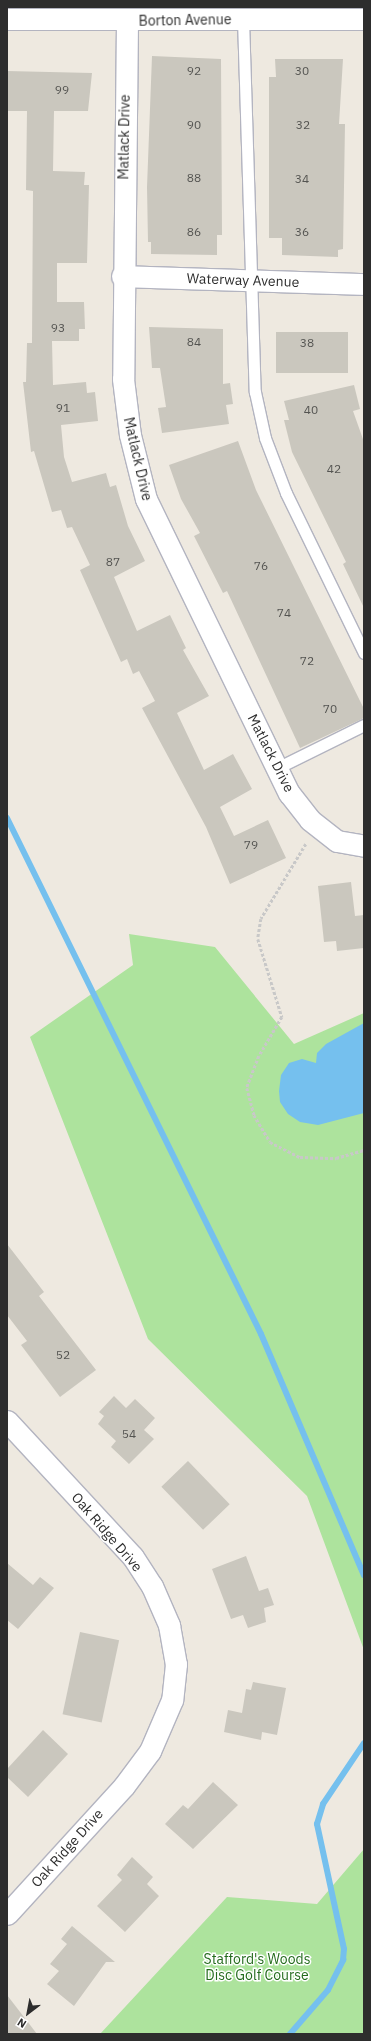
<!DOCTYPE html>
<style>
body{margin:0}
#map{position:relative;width:371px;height:2041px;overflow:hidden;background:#eee9e0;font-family:"IBM Plex Sans",sans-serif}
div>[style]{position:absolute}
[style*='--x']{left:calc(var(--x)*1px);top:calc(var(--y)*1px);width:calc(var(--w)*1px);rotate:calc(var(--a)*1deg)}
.green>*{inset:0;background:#ade39d}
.water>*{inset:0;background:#75c0ee}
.stream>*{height:6px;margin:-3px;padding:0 3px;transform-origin:3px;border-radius:3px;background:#75c0ee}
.building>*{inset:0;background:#cac7be;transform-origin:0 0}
.path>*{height:2.5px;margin-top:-1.25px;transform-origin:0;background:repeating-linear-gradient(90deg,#c8c8c8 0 3px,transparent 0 5px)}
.roads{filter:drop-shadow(1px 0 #b3b4c0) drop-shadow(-1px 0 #b3b4c0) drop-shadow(0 1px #b3b4c0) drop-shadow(0 -1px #b3b4c0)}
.service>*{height:11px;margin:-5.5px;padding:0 5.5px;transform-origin:5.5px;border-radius:5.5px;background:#fff}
.minor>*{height:21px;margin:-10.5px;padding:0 10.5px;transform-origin:10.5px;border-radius:10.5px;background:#fff}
span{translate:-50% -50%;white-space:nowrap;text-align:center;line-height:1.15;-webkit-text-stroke:3px #fff;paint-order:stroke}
.number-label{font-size:12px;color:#545451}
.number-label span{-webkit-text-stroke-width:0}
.street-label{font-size:14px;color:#2d2d2d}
.park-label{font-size:14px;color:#236b1c}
.frame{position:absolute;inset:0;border:8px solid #2d2d2d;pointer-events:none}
.north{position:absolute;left:8px;top:1993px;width:40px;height:40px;-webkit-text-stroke:3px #fff;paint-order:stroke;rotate:212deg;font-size:11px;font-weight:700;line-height:16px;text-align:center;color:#2d2d2d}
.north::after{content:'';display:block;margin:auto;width:14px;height:18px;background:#2d2d2d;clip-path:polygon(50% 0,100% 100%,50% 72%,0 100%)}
</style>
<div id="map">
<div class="green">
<div style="clip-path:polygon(129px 934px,215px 947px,294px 1044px,364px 1013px,364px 1650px,307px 1496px,148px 1339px,30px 1037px,133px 965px)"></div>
<div style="clip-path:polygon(364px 1849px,364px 2034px,100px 2034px,227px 1897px,317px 1904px)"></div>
</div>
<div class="water">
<div style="clip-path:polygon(364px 1023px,364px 1113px,318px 1125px,300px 1122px,288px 1114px,280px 1102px,279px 1091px,281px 1075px,289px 1063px,302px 1059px,316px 1063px,317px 1053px,326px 1044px)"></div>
</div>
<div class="stream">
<div style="--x:7;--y:818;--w:575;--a:63.79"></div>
<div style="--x:261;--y:1334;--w:262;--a:66.9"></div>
<div style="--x:290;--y:2034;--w:58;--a:-49.2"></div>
<div style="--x:328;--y:1990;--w:34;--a:-63"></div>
<div style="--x:343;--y:1960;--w:11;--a:-85"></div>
<div style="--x:344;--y:1949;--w:128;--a:-102.2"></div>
<div style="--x:317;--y:1824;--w:21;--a:-73"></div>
<div style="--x:323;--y:1804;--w:73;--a:-56.1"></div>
</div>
<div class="building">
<div style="clip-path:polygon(152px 56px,221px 59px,222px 235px,217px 235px,217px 255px,151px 254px,151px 242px,148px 242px,147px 187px)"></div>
<div style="clip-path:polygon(275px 59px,343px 59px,339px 124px,345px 124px,343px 249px,338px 250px,338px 257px,282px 255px,282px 238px,269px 238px,269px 77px,276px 77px)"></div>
<div style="clip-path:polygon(7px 71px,92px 73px,88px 111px,54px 111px,53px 171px,85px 172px,84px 185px,89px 185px,87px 263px,57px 263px,57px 302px,84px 302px,85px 329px,79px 329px,79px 341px,52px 341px,53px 385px,86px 382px,87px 393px,95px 392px,98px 421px,61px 425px,64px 457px,72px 482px,106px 473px,110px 487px,116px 485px,128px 526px,145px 561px,114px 577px,137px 631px,170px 615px,186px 648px,183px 650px,209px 696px,177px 713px,204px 770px,233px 754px,252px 789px,220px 807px,234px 836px,268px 820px,286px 858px,230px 884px,206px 827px,142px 708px,155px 701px,139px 671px,133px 674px,127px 659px,121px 662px,80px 570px,90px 565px,72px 527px,67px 528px,61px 510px,52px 512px,34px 451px,31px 452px,23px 382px,26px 382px,27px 343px,32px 343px,33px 191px,26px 190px,27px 111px,7px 111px)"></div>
<div style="clip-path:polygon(149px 327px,223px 329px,223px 384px,230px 383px,233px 404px,226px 405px,229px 424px,162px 433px,158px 408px,166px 407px,160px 368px,152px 368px)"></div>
<div style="left:276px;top:332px;width:72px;height:41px"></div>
<div style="clip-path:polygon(354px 385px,360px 409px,353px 411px,364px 442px,364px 608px,343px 564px,346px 562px,292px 452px,284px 420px,289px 420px,284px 401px)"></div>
<div style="clip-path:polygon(238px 441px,256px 490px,364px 709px,364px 718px,300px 748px,227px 591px,223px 593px,194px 536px,200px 533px,181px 499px,169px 465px)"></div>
<div style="clip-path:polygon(351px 882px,355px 916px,364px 915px,364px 948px,337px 951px,336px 941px,324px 942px,318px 886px)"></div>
<div style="clip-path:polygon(7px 1244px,44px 1292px,39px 1296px,96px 1370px,60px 1397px,21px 1345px,27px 1341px,7px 1315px)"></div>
<div style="clip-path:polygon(114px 1396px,126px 1408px,135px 1399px,155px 1418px,144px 1430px,154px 1439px,129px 1464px,111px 1447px,116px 1441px,98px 1424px,104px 1416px,99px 1412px)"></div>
<div style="left:188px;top:1461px;width:60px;height:37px;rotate:46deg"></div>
<div style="clip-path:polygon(246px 1556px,259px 1591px,268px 1588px,274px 1605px,264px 1608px,266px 1622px,248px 1628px,243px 1615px,231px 1619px,212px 1569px)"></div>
<div style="clip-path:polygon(7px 1563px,33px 1585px,40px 1577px,54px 1588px,18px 1629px,7px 1620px)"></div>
<div style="left:80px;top:1632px;width:40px;height:84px;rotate:12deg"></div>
<div style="clip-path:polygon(253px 1682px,286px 1688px,277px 1735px,262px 1732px,261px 1740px,224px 1732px,228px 1710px,242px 1713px,246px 1689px,251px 1690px)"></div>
<div style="clip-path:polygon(43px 1730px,68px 1754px,28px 1797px,7px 1777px,7px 1769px)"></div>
<div style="clip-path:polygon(213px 1782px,238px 1805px,193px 1849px,165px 1824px,183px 1805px,188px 1809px)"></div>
<div style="clip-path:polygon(132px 1857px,153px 1877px,147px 1884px,159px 1896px,125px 1932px,97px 1906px,122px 1880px,117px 1875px)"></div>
<div style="clip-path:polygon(72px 1926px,115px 1962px,106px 1962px,74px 2006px,47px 1984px,59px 1971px,50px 1964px,67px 1944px,61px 1939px)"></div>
<div style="clip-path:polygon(7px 1995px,37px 2034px,7px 2034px)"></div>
</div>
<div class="path">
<div style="--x:306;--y:844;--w:87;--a:121"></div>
<div style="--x:261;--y:919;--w:20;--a:99"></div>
<div style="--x:258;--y:939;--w:82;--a:72.9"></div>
<div style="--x:282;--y:1017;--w:45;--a:120.5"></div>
<div style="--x:259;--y:1056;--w:34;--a:111"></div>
<div style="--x:247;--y:1088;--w:28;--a:75"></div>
<div style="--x:254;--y:1115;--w:31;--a:59"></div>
<div style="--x:270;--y:1142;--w:34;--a:27"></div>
<div style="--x:300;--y:1157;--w:36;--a:2"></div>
<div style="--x:336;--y:1158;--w:29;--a:-16"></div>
</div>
<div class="roads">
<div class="service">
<div style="--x:243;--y:19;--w:373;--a:88.2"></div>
<div style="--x:255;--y:392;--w:47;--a:77.7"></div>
<div style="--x:265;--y:438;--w:59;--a:69.1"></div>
<div style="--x:286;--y:493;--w:178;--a:64"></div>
<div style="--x:277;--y:768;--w:97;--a:-26.3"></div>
</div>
<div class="minor">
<div style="--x:7;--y:19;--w:357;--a:0"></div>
<div style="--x:127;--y:21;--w:358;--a:90.6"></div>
<div style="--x:123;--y:379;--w:56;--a:82.9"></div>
<div style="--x:130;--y:435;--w:66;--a:76"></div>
<div style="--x:146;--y:499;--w:327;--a:64.1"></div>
<div style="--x:289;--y:793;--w:34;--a:52"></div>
<div style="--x:310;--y:820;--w:34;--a:38"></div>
<div style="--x:337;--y:841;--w:27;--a:10"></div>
<div style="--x:122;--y:276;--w:242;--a:1.9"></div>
<div style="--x:7;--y:1421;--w:185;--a:47.2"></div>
<div style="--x:133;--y:1557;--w:35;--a:57"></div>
<div style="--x:152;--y:1586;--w:43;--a:66.4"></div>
<div style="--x:169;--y:1625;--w:40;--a:80"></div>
<div style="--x:176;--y:1664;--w:36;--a:96"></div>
<div style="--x:172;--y:1700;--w:56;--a:113.3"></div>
<div style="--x:150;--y:1751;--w:44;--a:126.6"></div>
<div style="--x:124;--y:1786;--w:173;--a:132.4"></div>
</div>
</div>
<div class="number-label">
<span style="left:194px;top:71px">92</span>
<span style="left:302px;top:71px">30</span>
<span style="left:62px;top:90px">99</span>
<span style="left:194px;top:125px">90</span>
<span style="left:303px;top:125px">32</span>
<span style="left:194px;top:178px">88</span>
<span style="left:302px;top:179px">34</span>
<span style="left:194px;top:232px">86</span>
<span style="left:302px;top:232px">36</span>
<span style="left:58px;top:328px">93</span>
<span style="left:194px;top:342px">84</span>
<span style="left:307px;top:343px">38</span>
<span style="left:63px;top:408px">91</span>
<span style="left:311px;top:410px">40</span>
<span style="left:334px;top:469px">42</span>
<span style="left:113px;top:562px">87</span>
<span style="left:261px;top:566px">76</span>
<span style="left:284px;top:613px">74</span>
<span style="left:307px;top:661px">72</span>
<span style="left:330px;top:709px">70</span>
<span style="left:251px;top:845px">79</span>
<span style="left:63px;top:1355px">52</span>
<span style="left:129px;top:1434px">54</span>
</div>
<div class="street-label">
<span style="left:185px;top:20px;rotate:-1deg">Borton Avenue</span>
<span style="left:124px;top:137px;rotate:-89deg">Matlack Drive</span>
<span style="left:243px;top:280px;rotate:2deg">Waterway Avenue</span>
<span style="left:138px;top:459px;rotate:77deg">Matlack Drive</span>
<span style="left:271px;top:753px;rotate:63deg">Matlack Drive</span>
<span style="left:107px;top:1532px;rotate:49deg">Oak Ridge Drive</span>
<span style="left:67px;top:1848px;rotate:-48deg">Oak Ridge Drive</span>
</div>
<div class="park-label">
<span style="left:257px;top:1967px">Stafford's Woods<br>Disc Golf Course</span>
</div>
<div class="frame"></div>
<div class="north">N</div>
</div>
